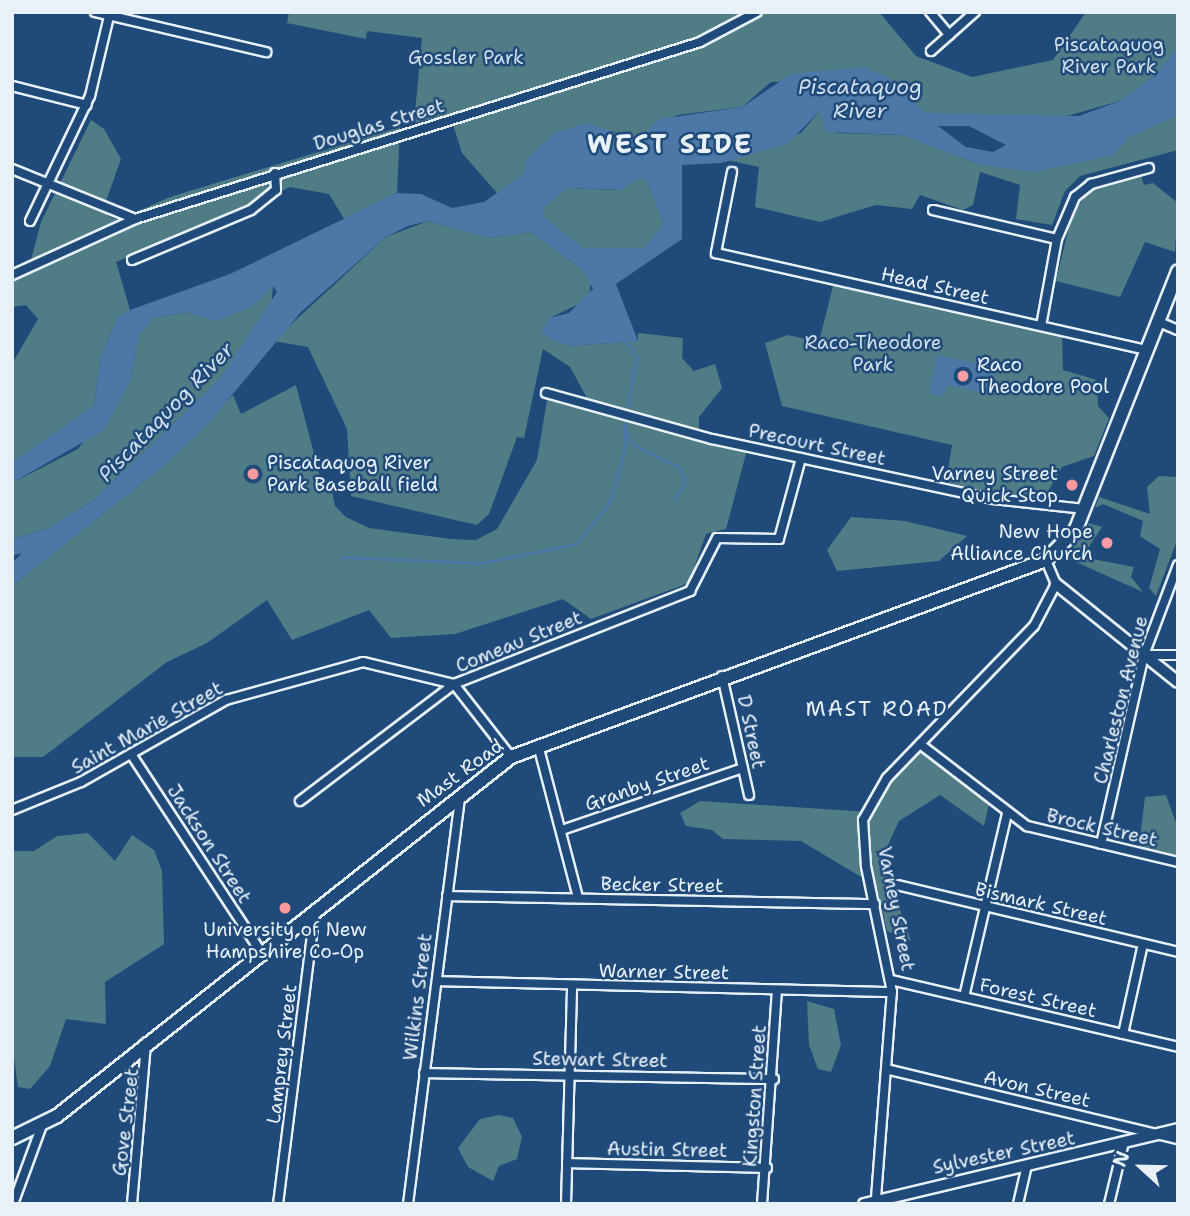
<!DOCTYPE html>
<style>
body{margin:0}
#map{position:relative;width:1190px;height:1216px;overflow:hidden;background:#1f4a7a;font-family:"Shantell Sans",sans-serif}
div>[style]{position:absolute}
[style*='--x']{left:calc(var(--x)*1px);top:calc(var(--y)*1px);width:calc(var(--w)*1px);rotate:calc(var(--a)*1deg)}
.green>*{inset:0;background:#507c85}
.water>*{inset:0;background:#4b78a6}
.stream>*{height:2.5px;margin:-1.25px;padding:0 1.25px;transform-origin:1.25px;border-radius:1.25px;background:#4b78a6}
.roads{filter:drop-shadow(2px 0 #e8f1f8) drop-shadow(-2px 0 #e8f1f8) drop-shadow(0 2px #e8f1f8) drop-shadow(0 -2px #e8f1f8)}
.minor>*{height:8px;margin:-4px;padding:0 4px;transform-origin:4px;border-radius:4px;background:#1f4a7a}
.tertiary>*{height:10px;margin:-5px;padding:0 5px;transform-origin:5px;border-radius:5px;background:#1f4a7a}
.secondary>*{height:12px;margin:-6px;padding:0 6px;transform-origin:6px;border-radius:6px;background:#1f4a7a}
.dots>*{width:19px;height:19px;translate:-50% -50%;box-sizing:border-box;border:4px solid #1f4a7a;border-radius:50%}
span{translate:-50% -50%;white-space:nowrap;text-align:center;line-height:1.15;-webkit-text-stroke:5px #1f4a7a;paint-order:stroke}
.park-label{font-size:19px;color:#d1dfe7}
.street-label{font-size:19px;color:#e8f1f8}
.poi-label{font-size:19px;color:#e8f1f8}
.left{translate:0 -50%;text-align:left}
.right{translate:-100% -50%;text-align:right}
.water-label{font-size:21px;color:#d0dfec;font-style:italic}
.neighbourhood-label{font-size:21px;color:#e8f1f8;letter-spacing:2px}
.district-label{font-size:26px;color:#e8f1f8;font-weight:700;letter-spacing:2px}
.frame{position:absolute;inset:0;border:14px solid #e8f1f8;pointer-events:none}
.north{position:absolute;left:1106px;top:1132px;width:70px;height:70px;-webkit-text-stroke:5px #1f4a7a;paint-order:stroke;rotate:292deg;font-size:19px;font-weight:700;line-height:28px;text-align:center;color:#e8f1f8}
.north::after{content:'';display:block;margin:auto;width:24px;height:32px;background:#e8f1f8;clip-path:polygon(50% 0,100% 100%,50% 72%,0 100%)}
</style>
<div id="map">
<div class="green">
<div style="clip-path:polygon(289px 12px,879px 12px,916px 56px,972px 77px,1053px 60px,1086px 12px,1178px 12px,1178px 47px,1156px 75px,1120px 101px,1053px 120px,926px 113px,889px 78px,771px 82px,742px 107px,677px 115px,637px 140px,612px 131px,497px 193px,462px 153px,450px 115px,414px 123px,422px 38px,367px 31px,366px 39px,287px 23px)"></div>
<div style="clip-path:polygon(820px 111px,836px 133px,903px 135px,981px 165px,1113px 155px,1129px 137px,1178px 115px,1178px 150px,1080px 176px,1065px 191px,1052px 225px,1016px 219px,1020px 185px,980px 172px,973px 205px,963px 210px,920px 195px,912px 209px,876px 205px,820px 222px,755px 207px,759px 167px,727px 160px,801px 133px)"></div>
<div style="clip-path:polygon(91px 120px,104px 129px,121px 159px,106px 201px,108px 216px,118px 220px,170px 197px,400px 127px,397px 193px,344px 219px,329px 194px,290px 187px,116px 262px,130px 310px,117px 318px,100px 359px,94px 406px,12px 463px,12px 364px,38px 319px,26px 305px,12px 307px,12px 270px,31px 260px,41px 222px)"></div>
<div style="clip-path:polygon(1140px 173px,1144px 185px,1153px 183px,1178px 203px,1175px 252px,1145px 242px,1120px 297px,1056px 281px,1071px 218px,1082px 200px,1096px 188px)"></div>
<div style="clip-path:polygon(639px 178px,647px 180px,663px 223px,645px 248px,583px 248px,544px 217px,543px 207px,568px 188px,616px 190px)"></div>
<div style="clip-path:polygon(428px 221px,489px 238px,531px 232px,583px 270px,591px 280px,589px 299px,550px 318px,549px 338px,569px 346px,638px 341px,638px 333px,683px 338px,682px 358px,694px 371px,715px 364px,722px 388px,699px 417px,699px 439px,747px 450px,726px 529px,706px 534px,689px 583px,591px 619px,563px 599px,455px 634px,391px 638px,369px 610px,292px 640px,267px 600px,207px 643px,167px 662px,43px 757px,12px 757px,12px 586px,161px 468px,233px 395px,241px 414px,296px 385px,322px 484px,330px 482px,335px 506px,346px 517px,369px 528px,451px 539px,476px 540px,497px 529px,537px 460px,547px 400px,585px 410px,586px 396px,570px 367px,543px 349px,524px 438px,517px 437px,489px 514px,477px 525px,351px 496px,347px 429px,308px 347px,273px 341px,386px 237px)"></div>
<div style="clip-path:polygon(273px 286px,271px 309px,219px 380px,94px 500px,47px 529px,12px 539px,12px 483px,78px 449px,130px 381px,139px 334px,153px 318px,187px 312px,216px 321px,251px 307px)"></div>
<div style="clip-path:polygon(833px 286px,1062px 334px,1063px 370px,1097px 380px,1098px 406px,1109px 418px,1094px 456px,1062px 467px,1043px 500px,1006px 496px,946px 482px,952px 445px,782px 406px,765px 343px,788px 335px,819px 342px)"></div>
<div style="clip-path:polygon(1159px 476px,1178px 477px,1178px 538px,1156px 596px,1149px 588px,1160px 549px,1140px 536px,1143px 521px,1103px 504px,1095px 508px,1099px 497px,1150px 514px,1147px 487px)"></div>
<div style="clip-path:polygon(851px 517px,905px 521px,967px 536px,939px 561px,837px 571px,827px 550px)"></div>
<div style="clip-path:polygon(1089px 523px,1102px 527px,1082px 557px,1134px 567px,1131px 577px,1143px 592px,1067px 558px)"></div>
<div style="clip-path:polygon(921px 752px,989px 804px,984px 826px,940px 795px,899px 821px,882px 858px,911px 941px,887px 931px,879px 895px,863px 878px,801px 841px,723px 839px,712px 830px,686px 826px,680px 813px,700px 801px,870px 812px,894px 777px)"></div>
<div style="clip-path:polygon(1166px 795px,1178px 828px,1178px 856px,1139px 847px,1145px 797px)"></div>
<div style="clip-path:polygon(88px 833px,115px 861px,132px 835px,154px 850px,162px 871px,164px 944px,105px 982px,106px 1024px,66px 1019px,50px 1066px,30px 1089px,18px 1087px,12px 1043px,12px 851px,34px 851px,57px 836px)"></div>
<div style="clip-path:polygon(807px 1001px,834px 1009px,841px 1045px,831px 1072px,818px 1069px,809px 1045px)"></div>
<div style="clip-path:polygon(499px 1115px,513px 1118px,522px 1137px,517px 1159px,499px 1166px,493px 1181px,468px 1167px,458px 1148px,480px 1119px)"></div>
</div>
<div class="water">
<div style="clip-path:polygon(evenodd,1178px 47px,1178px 115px,1129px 137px,1113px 155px,1035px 172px,981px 165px,903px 135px,826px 132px,820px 111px,787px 144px,721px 163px,682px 165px,682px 239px,616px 284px,638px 341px,569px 346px,549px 338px,542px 331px,550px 318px,569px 313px,593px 289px,583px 270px,531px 232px,489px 238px,428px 221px,408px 226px,386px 237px,301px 312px,208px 424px,161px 468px,12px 586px,12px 563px,22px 553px,12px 556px,12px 539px,47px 529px,94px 500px,219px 380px,277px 292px,273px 286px,251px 307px,216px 321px,187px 312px,153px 318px,139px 335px,130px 381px,104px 430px,12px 483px,12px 463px,94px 406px,100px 359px,117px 318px,130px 310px,230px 274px,397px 193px,421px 194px,452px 208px,484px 202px,524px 174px,526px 159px,555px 133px,587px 123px,637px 140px,660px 119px,742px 107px,791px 74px,864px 67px,889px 78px,926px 113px,1079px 116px,1120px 101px,1156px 75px,1178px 47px,938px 126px,969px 126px,1006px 145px,993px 152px,966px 147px,938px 126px,1178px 47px,639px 178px,647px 180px,663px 223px,645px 248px,583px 248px,544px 217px,544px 207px,568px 188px,622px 190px,639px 178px)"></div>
<div style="clip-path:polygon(937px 355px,995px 367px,989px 394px,947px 385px,944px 397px,929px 393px)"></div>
</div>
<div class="stream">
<div style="--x:625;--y:340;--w:21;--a:55"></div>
<div style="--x:637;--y:357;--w:56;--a:100.3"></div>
<div style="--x:623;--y:426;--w:22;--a:60"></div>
<div style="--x:634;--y:445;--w:52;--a:26.1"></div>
<div style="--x:681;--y:468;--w:16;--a:76"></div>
<div style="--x:685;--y:484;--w:18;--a:124"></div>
<div style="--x:342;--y:557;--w:139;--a:2.5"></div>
<div style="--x:481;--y:563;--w:97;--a:-11.3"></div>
<div style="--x:576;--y:544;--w:52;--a:-50.5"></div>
<div style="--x:609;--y:504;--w:59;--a:-74.3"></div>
<div style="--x:625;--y:447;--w:29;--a:-90"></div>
</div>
<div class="roads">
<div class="minor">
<div style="--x:95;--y:12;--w:176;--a:13.2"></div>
<div style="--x:930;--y:12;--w:30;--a:50"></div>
<div style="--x:931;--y:51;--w:59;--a:-41.6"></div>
<div style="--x:12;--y:86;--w:77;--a:14.2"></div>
<div style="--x:12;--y:169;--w:133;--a:22.1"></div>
<div style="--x:732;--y:172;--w:83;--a:101.2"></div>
<div style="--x:716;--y:253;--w:443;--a:12.7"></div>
<div style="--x:933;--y:210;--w:127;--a:13.2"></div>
<div style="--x:30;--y:221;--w:139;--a:-64.4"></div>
<div style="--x:90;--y:96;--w:86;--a:-76.6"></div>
<div style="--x:132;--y:260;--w:129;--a:-22.8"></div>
<div style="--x:251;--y:210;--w:32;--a:-39"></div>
<div style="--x:276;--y:190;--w:17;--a:-93"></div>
<div style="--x:12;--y:275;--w:135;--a:-24.5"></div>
<div style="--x:135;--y:219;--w:592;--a:-17.39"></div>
<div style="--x:700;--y:42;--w:64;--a:-27.8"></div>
<div style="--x:1159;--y:322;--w:21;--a:23"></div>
<div style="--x:1041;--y:326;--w:88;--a:-79.6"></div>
<div style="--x:1057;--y:239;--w:46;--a:-66.8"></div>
<div style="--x:1075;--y:197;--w:21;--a:-39"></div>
<div style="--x:1091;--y:184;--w:60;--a:-15.4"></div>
<div style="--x:546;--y:393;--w:172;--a:15.5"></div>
<div style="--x:712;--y:439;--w:287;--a:12.1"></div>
<div style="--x:993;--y:499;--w:92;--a:6.3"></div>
<div style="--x:1144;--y:655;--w:34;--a:0"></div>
<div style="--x:722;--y:676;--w:122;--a:77.2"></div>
<div style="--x:920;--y:744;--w:135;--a:37.5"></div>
<div style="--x:1027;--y:826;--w:155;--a:13.4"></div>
<div style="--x:538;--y:745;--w:158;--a:75.3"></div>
<div style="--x:131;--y:754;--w:237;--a:56.7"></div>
<div style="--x:300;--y:801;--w:193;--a:-37.2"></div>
<div style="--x:454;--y:684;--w:254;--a:-21.5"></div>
<div style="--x:690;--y:591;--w:59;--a:-63"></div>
<div style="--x:717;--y:538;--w:62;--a:0.9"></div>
<div style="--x:779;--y:539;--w:84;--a:-74.8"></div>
<div style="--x:12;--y:810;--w:74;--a:-22.1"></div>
<div style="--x:81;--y:782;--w:167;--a:-29.5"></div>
<div style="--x:226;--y:700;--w:142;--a:-15.5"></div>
<div style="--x:363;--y:662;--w:94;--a:13.6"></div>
<div style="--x:454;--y:684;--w:93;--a:52"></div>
<div style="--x:562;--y:830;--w:191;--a:-18.9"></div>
<div style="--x:1101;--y:844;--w:194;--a:-77.2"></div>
<div style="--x:1144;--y:655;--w:96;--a:-69.3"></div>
<div style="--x:897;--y:885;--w:289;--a:13.4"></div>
<div style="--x:447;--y:896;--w:428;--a:1.1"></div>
<div style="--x:891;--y:980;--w:295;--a:13.1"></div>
<div style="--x:437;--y:981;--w:455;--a:1.4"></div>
<div style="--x:964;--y:997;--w:189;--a:-76.8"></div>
<div style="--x:1123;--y:1034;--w:92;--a:-77.5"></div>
<div style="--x:890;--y:1070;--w:296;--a:13.5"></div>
<div style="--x:424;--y:1073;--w:350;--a:1"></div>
<div style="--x:567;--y:1163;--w:200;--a:1.4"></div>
<div style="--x:876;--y:1198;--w:207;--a:-85.6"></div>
<div style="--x:892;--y:992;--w:129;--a:-101.7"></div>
<div style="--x:866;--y:866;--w:46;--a:-93.7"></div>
<div style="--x:863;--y:820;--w:48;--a:-60.3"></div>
<div style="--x:887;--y:778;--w:211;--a:-46"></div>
<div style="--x:1034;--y:626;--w:47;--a:-62.4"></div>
<div style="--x:1056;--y:584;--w:26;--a:-113"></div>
<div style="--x:13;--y:1204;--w:84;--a:-69.8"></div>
<div style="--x:132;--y:1204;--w:162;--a:-85"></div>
<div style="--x:278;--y:1204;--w:295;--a:-82.8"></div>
<div style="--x:408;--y:1204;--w:409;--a:-82.7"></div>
<div style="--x:566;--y:1204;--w:218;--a:-88.4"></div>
<div style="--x:762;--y:1204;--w:214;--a:-86"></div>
<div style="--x:1018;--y:1204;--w:39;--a:-77"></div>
<div style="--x:1109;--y:1204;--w:60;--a:-76.4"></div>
</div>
<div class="tertiary">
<div style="--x:1056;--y:584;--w:156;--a:38.8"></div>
<div style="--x:864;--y:1204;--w:323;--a:-13.4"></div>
</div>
<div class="secondary">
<div style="--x:12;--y:1138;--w:50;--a:-26.1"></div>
<div style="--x:57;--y:1116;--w:579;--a:-38.34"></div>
<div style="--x:511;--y:757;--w:570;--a:-20.21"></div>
<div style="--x:1046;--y:560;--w:43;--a:-45.9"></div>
<div style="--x:1076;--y:529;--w:277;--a:-68.4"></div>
</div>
</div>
<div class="dots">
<div style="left:963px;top:376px;background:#ff9aa2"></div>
<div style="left:253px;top:474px;background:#ff9aa2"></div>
<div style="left:1072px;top:485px;background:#ff9aa2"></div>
<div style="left:1107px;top:543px;background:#ff9aa2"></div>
<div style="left:285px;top:908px;background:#ff9aa2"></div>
</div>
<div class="park-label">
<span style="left:1109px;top:56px">Piscataquog<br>River Park</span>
<span style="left:466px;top:58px">Gossler Park</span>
<span style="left:873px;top:354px">Raco-Theodore<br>Park</span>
</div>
<div class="street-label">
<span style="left:379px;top:125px;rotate:-17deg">Douglas Street</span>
<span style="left:935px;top:286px;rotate:13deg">Head Street</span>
<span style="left:817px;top:445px;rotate:12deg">Precourt Street</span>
<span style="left:519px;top:642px;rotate:-22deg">Comeau Street</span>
<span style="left:1121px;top:700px;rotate:-76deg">Charleston Avenue</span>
<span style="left:147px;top:728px;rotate:-29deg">Saint Marie Street</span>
<span style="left:751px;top:732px;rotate:78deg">D Street</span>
<span style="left:460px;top:773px;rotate:-36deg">Mast Road</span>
<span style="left:647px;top:784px;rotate:-19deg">Granby Street</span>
<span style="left:1102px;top:828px;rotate:13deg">Brock Street</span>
<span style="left:209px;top:844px;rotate:57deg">Jackson Street</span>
<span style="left:662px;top:885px;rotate:1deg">Becker Street</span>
<span style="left:1041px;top:904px;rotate:13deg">Bismark Street</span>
<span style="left:896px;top:909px;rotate:79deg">Varney Street</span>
<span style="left:664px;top:972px;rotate:1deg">Warner Street</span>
<span style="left:418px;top:997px;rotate:-83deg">Wilkins Street</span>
<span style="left:1038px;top:998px;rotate:13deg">Forest Street</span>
<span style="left:282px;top:1054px;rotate:-83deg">Lamprey Street</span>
<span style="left:600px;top:1060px;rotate:1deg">Stewart Street</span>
<span style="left:1037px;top:1089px;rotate:13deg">Avon Street</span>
<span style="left:755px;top:1096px;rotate:-86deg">Kingston Street</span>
<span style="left:126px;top:1122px;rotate:-83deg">Gove Street</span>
<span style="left:667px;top:1150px;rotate:1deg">Austin Street</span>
<span style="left:1004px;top:1153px;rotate:-12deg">Sylvester Street</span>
</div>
<div class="poi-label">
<span class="left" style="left:977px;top:376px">Raco<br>Theodore Pool</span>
<span class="left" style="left:267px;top:474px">Piscataquog River<br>Park Baseball field</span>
<span class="right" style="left:1058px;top:485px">Varney Street<br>Quick Stop</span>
<span class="right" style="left:1093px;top:543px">New Hope<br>Alliance Church</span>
<span style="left:285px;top:941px">University of New<br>Hampshire Co-Op</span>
</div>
<div class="water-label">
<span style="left:860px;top:99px">Piscataquog<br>River</span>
<span style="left:166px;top:412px;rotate:-46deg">Piscataquog River</span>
</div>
<div class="neighbourhood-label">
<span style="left:877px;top:709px">MAST ROAD</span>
</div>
<div class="district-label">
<span style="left:670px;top:144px">WEST SIDE</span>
</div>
<div class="frame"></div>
<div class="north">N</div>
</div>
